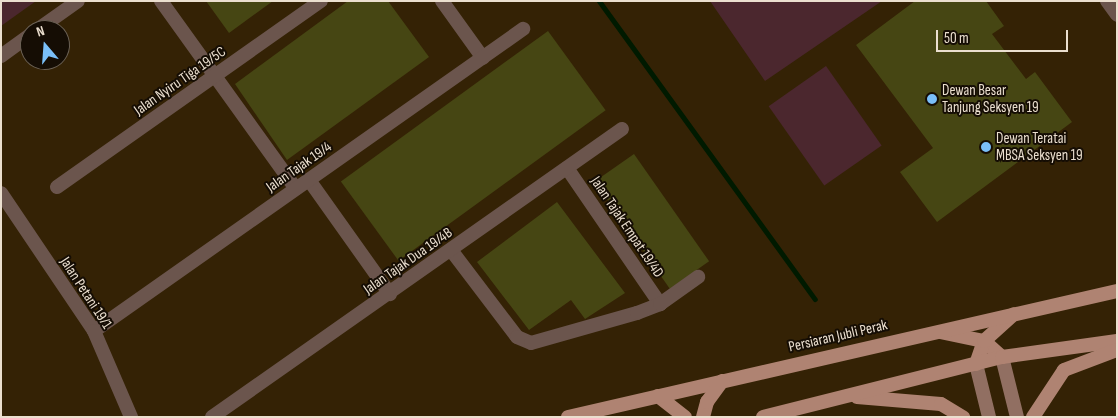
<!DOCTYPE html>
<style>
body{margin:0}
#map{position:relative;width:1118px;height:418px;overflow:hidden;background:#342205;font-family:"Sofia Sans Condensed",sans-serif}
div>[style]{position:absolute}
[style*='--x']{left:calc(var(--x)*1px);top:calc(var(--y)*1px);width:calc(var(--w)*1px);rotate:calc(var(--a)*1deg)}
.green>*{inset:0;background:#4b272e;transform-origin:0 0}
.stream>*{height:5px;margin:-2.5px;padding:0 2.5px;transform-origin:2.5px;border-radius:2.5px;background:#001a00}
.building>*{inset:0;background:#464613;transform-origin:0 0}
.minor>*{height:14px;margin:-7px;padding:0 7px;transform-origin:7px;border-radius:7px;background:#6b554d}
.tertiary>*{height:14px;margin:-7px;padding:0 7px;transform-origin:7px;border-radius:7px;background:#6b554d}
.secondary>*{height:14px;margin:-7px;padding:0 7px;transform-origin:7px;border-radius:7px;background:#916f62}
.primary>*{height:14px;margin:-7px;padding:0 7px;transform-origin:7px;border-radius:7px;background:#af8372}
.dots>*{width:14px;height:14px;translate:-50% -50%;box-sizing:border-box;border:2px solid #150d04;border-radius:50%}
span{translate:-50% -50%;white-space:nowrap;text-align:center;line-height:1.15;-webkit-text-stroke:4px #150d04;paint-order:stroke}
.street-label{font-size:15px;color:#ebdfcf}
.poi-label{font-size:15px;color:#ebdfcf}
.left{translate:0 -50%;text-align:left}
.frame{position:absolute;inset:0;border:2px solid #ebdfcf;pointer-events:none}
.north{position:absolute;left:20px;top:20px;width:50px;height:50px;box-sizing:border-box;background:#150d04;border:1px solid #6b6155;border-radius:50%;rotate:342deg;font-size:14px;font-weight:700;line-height:20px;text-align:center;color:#ebdfcf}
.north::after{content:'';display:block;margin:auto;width:18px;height:22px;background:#7abff8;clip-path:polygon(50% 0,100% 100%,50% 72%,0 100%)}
.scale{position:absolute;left:936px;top:30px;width:132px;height:22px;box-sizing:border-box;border:2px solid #ebdfcf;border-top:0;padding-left:6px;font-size:15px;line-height:18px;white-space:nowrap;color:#ebdfcf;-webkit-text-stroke:4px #150d04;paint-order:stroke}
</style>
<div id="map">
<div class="green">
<div style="clip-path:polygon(1px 1px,36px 1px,1px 26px)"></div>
<div style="clip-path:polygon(710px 1px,882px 1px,765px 81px)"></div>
<div style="left:826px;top:66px;width:97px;height:70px;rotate:55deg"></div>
</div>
<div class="stream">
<div style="--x:599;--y:1;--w:368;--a:54.1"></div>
</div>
<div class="building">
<div style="clip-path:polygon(206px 1px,273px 1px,229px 33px)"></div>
<div style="clip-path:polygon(348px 1px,388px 1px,429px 57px,287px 160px,235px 84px)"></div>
<div style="clip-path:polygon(915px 1px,986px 1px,1004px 26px,992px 34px,1026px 79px,1035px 72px,1072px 122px,937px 222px,900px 172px,933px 148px,856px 45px)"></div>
<div style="left:548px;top:31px;width:98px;height:256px;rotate:54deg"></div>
<div style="left:634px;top:154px;width:131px;height:48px;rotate:55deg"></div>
<div style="clip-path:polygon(557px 202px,625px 293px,585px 319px,571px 300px,529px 330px,477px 262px)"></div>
</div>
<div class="minor">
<div style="--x:161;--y:1;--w:231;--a:54.3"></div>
<div style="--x:442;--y:1;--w:70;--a:54.3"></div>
<div style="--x:1107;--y:1;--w:17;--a:54"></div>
<div style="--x:37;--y:30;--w:50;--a:-35.3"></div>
<div style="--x:1;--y:56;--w:36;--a:-36"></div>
<div style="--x:567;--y:168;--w:165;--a:55.6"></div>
<div style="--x:309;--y:180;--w:140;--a:54.6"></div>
<div style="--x:57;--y:187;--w:323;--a:-35.2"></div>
<div style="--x:451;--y:250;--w:109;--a:52.8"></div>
<div style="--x:517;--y:337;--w:15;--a:23"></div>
<div style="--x:531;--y:343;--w:110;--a:-15.8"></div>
<div style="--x:637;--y:313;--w:25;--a:-21"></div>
<div style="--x:660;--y:304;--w:47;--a:-35.4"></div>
<div style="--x:94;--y:331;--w:525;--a:-35.14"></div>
<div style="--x:212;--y:417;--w:501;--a:-35.09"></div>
</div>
<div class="tertiary">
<div style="--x:1;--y:193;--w:166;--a:56"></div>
<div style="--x:94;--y:331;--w:94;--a:66.7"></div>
</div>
<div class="secondary">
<div style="--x:1002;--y:357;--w:62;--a:76"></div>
<div style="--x:976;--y:364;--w:55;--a:76.2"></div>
</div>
<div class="primary">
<div style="--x:940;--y:332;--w:45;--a:11.6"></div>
<div style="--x:984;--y:341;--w:24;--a:42"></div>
<div style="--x:976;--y:364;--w:24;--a:-71"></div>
<div style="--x:984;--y:341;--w:40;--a:-42"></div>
<div style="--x:658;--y:396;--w:34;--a:38"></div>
<div style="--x:857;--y:397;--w:84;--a:4.8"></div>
<div style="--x:941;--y:404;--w:26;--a:31"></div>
<div style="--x:568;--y:417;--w:563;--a:-12.93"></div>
<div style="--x:703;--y:417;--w:16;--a:-75"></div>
<div style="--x:707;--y:402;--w:26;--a:-54"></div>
<div style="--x:763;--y:417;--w:246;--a:-14.1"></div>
<div style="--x:1002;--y:357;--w:116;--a:-7.9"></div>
<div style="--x:1033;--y:417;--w:56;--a:-56.6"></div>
<div style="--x:1064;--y:370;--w:57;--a:-20.7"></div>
</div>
<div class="dots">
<div style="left:932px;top:99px;background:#7abff8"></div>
<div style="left:986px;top:147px;background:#7abff8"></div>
</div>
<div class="street-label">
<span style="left:180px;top:81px;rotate:-35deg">Jalan Nyiru Tiga 19/5C</span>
<span style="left:299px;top:167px;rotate:-35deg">Jalan Tajak 19/4</span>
<span style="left:627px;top:227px;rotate:56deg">Jalan Tajak Empat 19/4D</span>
<span style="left:408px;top:261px;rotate:-35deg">Jalan Tajak Dua 19/4B</span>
<span style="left:86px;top:293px;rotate:57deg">Jalan Petani 19/1</span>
<span style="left:838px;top:336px;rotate:-13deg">Persiaran Jubli Perak</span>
</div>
<div class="poi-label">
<span class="left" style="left:942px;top:99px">Dewan Besar<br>Tanjung Seksyen 19</span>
<span class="left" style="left:996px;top:147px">Dewan Teratai<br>MBSA Seksyen 19</span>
</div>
<div class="frame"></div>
<div class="north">N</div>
<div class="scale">50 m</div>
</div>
